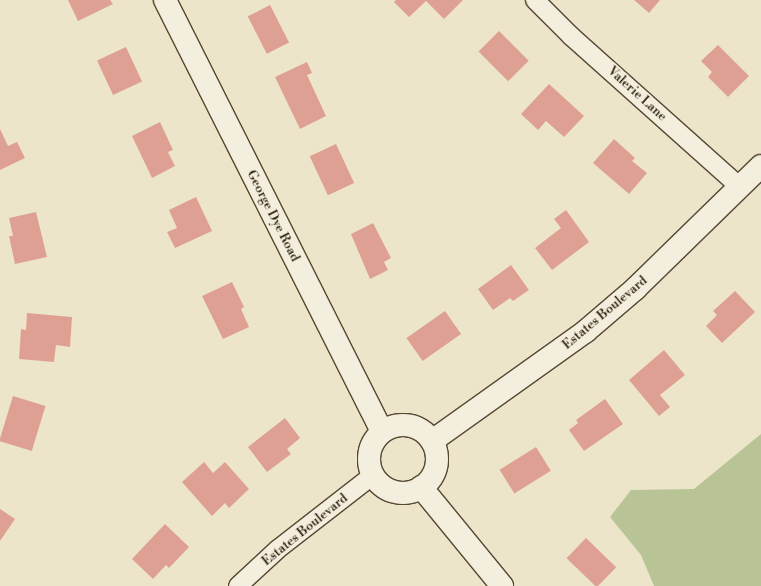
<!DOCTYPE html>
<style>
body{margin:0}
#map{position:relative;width:761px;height:586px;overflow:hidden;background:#ede5ca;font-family:"Libre Bodoni",serif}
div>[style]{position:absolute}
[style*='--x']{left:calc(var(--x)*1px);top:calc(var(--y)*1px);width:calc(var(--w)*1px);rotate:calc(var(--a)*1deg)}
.green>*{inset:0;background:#b9c496}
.building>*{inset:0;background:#dfa094;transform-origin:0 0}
.roads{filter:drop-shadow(1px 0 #564833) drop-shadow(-1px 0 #564833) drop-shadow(0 1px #564833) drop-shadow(0 -1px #564833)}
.minor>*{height:18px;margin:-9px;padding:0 9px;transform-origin:9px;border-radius:9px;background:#f3eedd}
.tertiary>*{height:22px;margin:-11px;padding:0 11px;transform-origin:11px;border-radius:11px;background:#f3eedd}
.tertiary>.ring{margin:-11px;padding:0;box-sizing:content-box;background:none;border:22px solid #f3eedd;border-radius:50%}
span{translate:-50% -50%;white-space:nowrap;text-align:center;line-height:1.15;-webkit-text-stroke:3px #f3eedd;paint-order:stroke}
.street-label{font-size:13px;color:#231401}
</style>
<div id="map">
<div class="green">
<div style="clip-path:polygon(761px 434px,761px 586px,654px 586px,641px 555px,610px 517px,631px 490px,694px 489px)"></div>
</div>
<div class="building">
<div style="clip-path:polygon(68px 0,110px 0,113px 4px,78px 21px)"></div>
<div style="clip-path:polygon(396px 0,463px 0,444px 19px,426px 1px,409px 17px,394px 2px)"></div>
<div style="clip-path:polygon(634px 0,660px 0,649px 13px)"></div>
<div style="left:270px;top:5px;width:42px;height:25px;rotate:63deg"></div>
<div style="left:499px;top:31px;width:42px;height:29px;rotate:45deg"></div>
<div style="clip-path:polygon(718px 45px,749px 76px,728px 97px,708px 77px,712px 72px,701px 61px)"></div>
<div style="left:126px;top:47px;width:38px;height:32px;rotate:65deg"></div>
<div style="clip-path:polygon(307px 62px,312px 73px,307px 75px,326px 116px,300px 129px,275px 77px)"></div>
<div style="clip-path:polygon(549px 84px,584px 116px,564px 137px,546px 121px,538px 130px,521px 114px)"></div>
<div style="clip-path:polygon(160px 122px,173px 150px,168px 152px,175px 166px,152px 178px,132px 136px)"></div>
<div style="clip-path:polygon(0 129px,8px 146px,17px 142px,25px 158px,0 170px)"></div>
<div style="clip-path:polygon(614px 139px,635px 158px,632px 161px,647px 173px,629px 194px,593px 163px)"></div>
<div style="left:336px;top:144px;width:43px;height:29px;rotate:65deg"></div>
<div style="clip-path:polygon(196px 197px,212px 231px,175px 248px,167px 232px,177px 228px,169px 210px)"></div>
<div style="clip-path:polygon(566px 210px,589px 242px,552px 270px,535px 248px,561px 228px,554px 219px)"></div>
<div style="clip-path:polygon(36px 212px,47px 257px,15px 264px,9px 236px,13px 236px,9px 218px)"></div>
<div style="clip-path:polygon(373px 223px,391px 258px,384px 262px,388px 270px,370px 279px,351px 234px)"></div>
<div style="clip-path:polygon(511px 265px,529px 290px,513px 301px,510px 298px,493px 310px,478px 289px)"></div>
<div style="clip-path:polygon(232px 282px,244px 307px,241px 309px,249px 327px,223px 339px,202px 296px)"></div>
<div style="clip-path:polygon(735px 291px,755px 312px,722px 343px,706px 326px,717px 315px,713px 311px)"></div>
<div style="left:445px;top:311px;width:28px;height:47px;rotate:55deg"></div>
<div style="clip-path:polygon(27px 313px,72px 317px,70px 347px,56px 345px,54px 362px,19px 359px,21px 329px,26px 330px)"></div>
<div style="clip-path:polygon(664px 350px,685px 375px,660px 395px,670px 407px,659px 416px,629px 380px)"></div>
<div style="left:13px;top:396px;width:34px;height:47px;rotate:17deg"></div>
<div style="clip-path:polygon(605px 399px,623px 424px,584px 451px,569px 430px,578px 423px,576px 420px)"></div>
<div style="clip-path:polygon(285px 418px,300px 438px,287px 449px,291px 454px,267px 472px,248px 447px)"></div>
<div style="left:536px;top:447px;width:28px;height:43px;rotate:58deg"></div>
<div style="clip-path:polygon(204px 462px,213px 473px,225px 462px,249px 489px,229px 508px,225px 503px,212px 516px,182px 482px)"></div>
<div style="clip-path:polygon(0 509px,15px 519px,0 541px)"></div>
<div style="clip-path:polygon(165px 524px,189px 547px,169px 568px,166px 565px,153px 579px,132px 559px)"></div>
<div style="left:586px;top:538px;width:42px;height:28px;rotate:44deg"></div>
</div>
<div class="roads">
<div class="minor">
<div style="--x:535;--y:0;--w:51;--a:45"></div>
<div style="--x:571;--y:36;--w:227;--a:41.8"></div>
<div style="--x:238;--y:586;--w:54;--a:-42.8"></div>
<div style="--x:278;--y:549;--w:120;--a:-37.9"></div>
</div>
<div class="tertiary">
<div style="--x:165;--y:0;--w:483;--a:63.3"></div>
<div class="ring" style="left:369px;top:425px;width:46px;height:46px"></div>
<div style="--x:432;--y:441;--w:189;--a:-35.5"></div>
<div style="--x:586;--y:331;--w:65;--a:-40.6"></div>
<div style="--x:635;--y:289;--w:176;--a:-44.3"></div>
<div style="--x:421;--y:487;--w:128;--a:50.7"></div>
</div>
</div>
<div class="street-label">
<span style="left:637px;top:94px;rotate:42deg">Valerie Lane</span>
<span style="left:273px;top:216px;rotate:63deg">George Dye Road</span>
<span style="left:605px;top:313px;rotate:-40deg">Estates Boulevard</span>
<span style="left:305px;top:530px;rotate:-39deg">Estates Boulevard</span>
</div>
</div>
